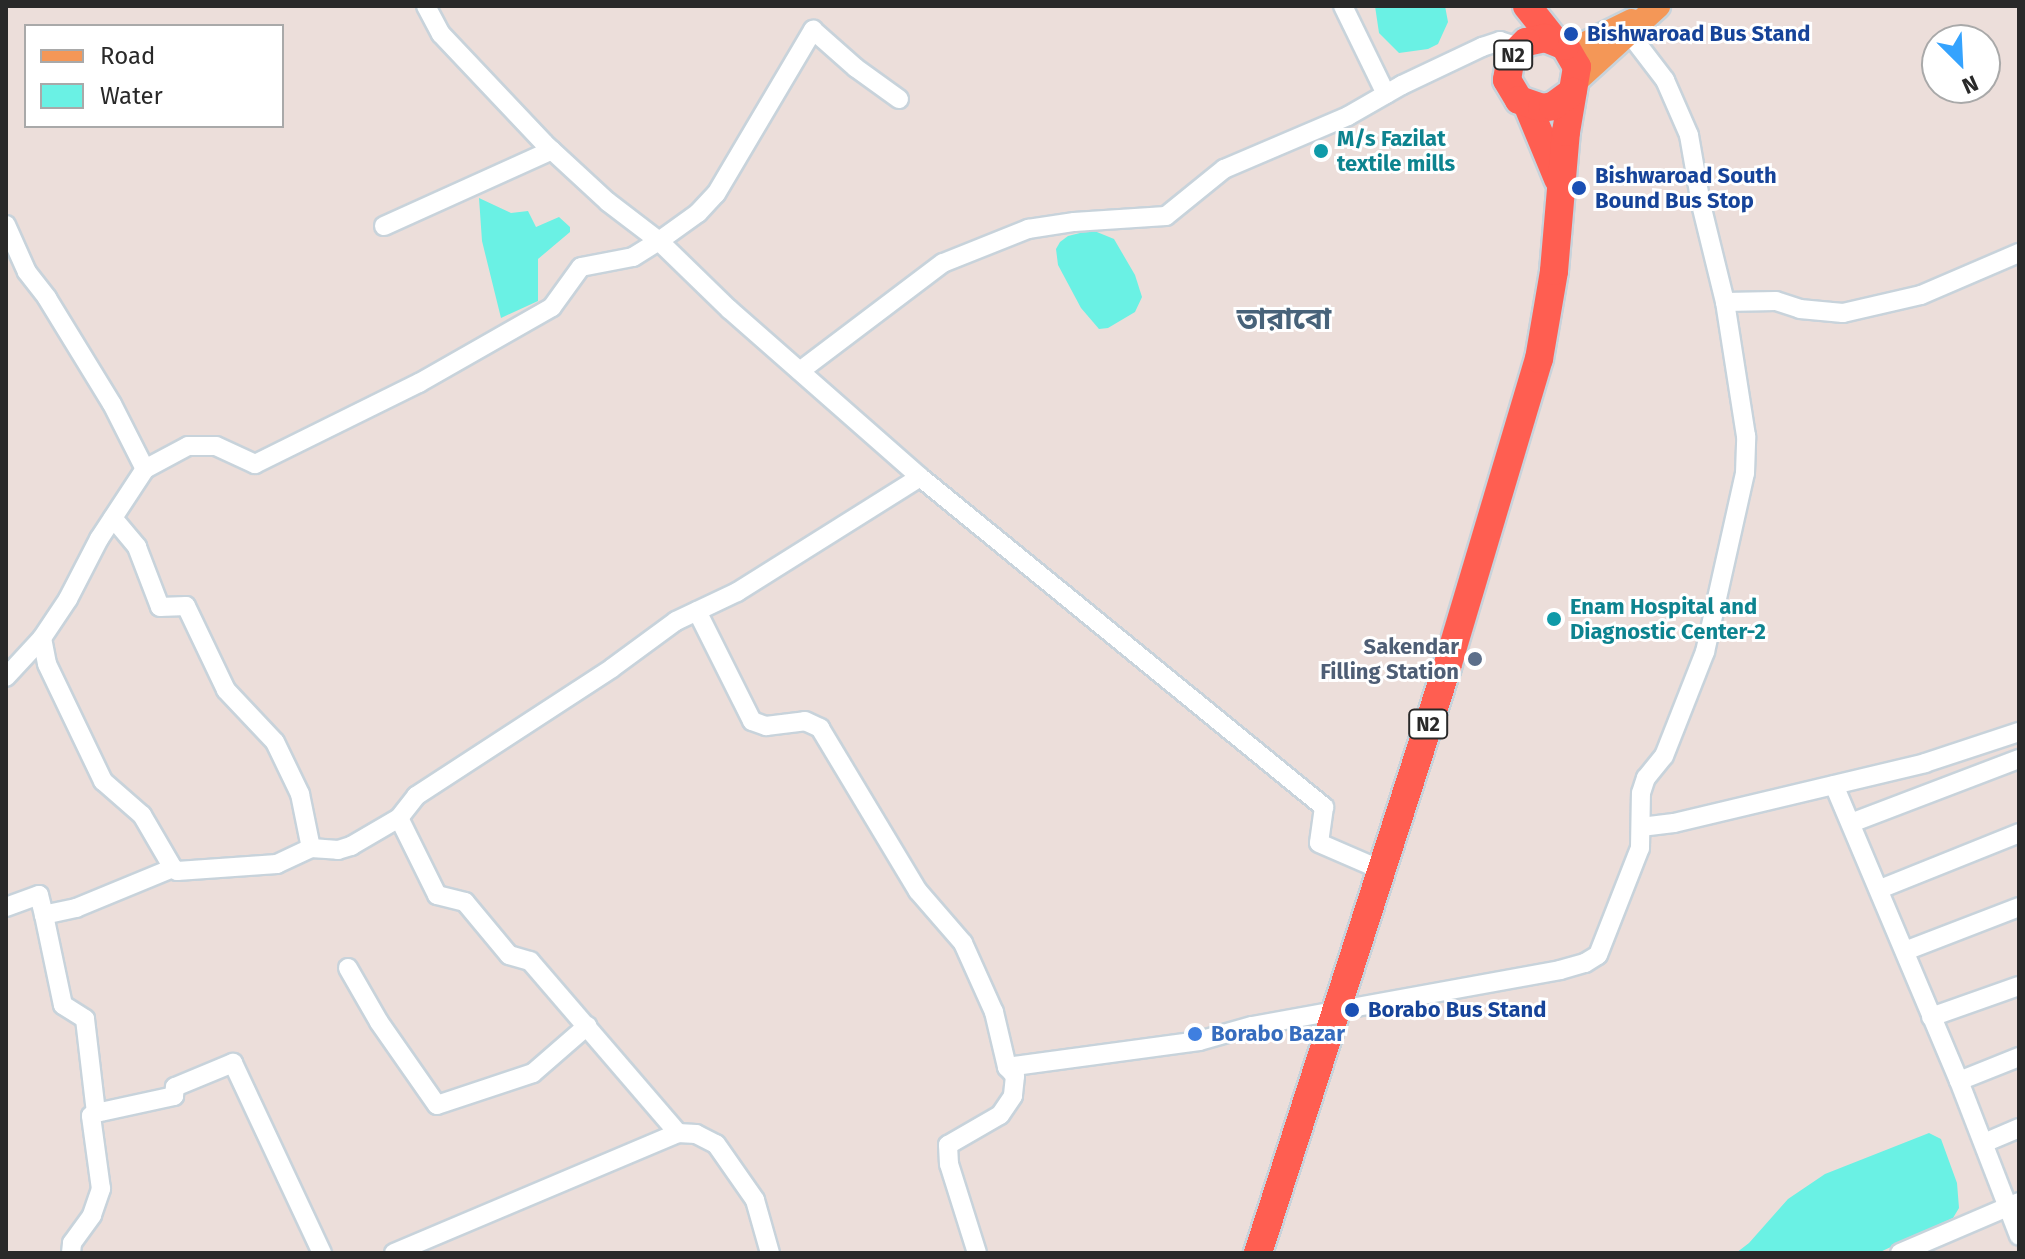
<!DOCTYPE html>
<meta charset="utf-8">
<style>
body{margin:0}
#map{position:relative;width:2025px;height:1259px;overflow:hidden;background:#ecdeda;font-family:"Fira Sans","Noto Sans Bengali",sans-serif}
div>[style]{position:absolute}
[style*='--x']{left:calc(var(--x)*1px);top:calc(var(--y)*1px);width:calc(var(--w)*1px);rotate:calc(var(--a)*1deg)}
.water>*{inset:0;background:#6af1e4}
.roads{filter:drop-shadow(2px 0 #c8d3db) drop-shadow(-2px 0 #c8d3db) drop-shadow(0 2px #c8d3db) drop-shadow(0 -2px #c8d3db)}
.minor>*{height:18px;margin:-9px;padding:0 9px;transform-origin:9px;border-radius:9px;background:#fff}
.major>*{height:24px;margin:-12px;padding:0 12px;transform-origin:12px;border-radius:12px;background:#f49757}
.highway>*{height:28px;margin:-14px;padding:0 14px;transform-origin:14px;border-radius:14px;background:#ff5e51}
.dots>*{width:22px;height:22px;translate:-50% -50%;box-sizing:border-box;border:4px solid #fff;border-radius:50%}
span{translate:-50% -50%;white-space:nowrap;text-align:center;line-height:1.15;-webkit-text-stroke:6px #fff;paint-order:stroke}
.shield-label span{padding:2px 6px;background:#fff;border:2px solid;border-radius:6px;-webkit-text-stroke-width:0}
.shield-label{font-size:20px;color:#292929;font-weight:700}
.transit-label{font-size:22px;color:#164399;font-weight:700}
.left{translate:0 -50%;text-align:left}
.culture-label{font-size:22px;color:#0d838f;font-weight:700}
.service-label{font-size:22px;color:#4e5e75;font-weight:700}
.right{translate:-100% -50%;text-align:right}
.shop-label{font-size:22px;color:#366cbe;font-weight:700}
.district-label{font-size:30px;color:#48637a;font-weight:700}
.frame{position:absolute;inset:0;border:8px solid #292929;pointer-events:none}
.legend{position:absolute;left:24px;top:24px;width:260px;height:104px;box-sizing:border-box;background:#fff;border:2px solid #a9a9a9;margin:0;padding:10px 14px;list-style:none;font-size:24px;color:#292929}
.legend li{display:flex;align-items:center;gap:16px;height:40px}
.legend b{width:40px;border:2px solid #a9a9a9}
.north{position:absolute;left:1921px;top:24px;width:80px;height:80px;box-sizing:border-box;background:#fff;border:2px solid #a9a9a9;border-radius:50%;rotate:156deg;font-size:22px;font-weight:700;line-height:32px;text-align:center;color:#292929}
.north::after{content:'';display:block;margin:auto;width:28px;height:36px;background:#35a3fe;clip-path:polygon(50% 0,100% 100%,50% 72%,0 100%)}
</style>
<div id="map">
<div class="water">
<div style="clip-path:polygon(1375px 6px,1445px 6px,1448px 22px,1438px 44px,1428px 49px,1399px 53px,1379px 33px)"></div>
<div style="clip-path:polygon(479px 198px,511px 213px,528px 211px,536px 227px,559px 217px,570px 227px,570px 232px,538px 259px,538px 301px,501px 318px,482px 241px)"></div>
<div style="clip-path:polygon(1092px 230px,1114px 239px,1135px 275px,1142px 297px,1135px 312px,1108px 328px,1099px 329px,1081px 308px,1058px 265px,1056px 249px,1060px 242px,1068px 236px)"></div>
<div style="clip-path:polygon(1929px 1133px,1941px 1139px,1957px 1183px,1959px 1208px,1953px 1218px,1878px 1253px,1736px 1253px,1749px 1243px,1788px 1199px,1825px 1174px)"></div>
</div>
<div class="roads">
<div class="minor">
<div style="--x:426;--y:6;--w:32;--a:62"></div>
<div style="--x:441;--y:34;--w:150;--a:46.6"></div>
<div style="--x:544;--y:143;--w:87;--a:42.7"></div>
<div style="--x:608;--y:202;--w:64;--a:37.4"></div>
<div style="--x:659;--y:241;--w:98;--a:44.2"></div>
<div style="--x:729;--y:309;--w:254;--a:41.3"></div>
<div style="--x:920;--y:477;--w:522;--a:39.24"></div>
<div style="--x:1324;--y:807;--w:36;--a:98"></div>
<div style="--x:1319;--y:843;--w:68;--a:23.5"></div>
<div style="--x:1343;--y:6;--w:98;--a:64"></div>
<div style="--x:6;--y:225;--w:51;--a:65.9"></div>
<div style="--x:27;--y:272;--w:33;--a:52"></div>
<div style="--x:47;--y:298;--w:124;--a:58.5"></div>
<div style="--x:112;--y:404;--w:73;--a:63.1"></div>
<div style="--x:384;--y:226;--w:184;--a:-24.3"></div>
<div style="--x:1725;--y:302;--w:51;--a:-1.1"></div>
<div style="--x:1776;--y:301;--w:25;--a:18"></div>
<div style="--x:1800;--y:309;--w:43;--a:5.3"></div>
<div style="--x:1843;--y:313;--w:80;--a:-13"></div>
<div style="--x:1921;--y:295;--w:107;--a:-23.2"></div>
<div style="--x:800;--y:371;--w:179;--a:-37.1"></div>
<div style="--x:943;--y:263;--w:92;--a:-21.8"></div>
<div style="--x:1028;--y:229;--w:47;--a:-8.7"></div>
<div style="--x:1074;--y:222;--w:92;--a:-3.7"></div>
<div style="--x:1166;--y:216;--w:75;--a:-39"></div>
<div style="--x:1224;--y:169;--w:135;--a:-23.1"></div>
<div style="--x:1348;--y:116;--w:62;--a:-29.9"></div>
<div style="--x:1402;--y:85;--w:89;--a:-25.4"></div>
<div style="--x:1482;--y:47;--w:19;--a:-18"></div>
<div style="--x:1500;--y:41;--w:20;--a:18"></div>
<div style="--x:113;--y:518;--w:38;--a:50"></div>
<div style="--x:137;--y:547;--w:64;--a:69"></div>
<div style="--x:160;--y:607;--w:26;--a:-2"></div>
<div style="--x:186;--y:606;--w:93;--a:64.5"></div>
<div style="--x:226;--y:690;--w:71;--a:46.7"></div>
<div style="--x:275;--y:742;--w:58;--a:64.3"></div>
<div style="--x:300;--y:794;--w:55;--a:78.5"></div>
<div style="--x:311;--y:848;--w:38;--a:155"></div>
<div style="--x:277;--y:864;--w:100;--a:176"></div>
<div style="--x:177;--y:871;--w:5;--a:-143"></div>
<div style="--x:697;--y:611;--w:123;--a:63.4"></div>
<div style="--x:752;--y:721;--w:15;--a:20"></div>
<div style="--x:766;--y:726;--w:39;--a:-7"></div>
<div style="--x:805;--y:721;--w:17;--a:25"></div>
<div style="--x:820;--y:728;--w:190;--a:59"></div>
<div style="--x:918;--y:891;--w:69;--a:49.1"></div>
<div style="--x:963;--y:943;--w:76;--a:65.8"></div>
<div style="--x:994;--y:1012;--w:57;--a:76.7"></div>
<div style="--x:1007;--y:1067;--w:12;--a:48"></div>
<div style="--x:1015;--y:1076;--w:20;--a:96"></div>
<div style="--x:1013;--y:1096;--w:23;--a:124"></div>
<div style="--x:1000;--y:1115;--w:60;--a:150"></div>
<div style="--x:948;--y:1145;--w:19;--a:87"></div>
<div style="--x:949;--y:1164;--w:93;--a:72.5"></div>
<div style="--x:42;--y:638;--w:26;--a:79"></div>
<div style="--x:47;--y:664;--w:130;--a:64.4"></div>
<div style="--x:103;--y:781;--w:52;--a:41.1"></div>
<div style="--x:142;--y:815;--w:61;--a:59.7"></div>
<div style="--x:173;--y:868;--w:105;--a:157.6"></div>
<div style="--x:76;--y:908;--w:33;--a:168"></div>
<div style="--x:44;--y:915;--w:92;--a:78.1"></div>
<div style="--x:63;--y:1005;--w:26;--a:32"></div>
<div style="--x:85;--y:1019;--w:95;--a:83.3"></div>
<div style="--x:96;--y:1113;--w:80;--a:-12.3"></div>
<div style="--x:174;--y:1096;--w:9;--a:-84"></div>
<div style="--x:175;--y:1087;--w:63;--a:-22.5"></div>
<div style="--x:233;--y:1063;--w:210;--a:64.9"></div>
<div style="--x:6;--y:677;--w:53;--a:-47.3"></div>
<div style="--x:42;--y:638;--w:47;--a:-56.3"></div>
<div style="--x:68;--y:599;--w:68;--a:-62.7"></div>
<div style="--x:99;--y:539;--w:84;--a:-56.7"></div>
<div style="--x:145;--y:469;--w:49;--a:-28.1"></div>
<div style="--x:188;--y:446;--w:28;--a:0"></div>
<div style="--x:216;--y:446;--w:43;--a:24.8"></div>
<div style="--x:255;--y:464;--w:183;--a:-26.3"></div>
<div style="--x:419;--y:383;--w:153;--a:-29.7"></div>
<div style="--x:552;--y:307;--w:49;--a:-54.1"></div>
<div style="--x:581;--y:267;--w:53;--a:-10.9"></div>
<div style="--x:633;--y:257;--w:31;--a:-32"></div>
<div style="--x:659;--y:241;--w:48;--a:-35.7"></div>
<div style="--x:698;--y:213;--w:26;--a:-47"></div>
<div style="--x:716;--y:194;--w:191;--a:-59.4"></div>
<div style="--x:813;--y:30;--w:57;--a:41.5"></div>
<div style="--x:856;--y:68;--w:53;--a:35.8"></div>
<div style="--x:1834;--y:785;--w:321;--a:67.1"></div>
<div style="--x:1959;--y:1081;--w:166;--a:68.8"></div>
<div style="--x:399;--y:818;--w:28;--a:-52"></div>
<div style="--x:416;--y:796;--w:234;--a:-33.1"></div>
<div style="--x:612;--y:668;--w:79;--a:-36.3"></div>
<div style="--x:676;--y:621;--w:68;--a:-25.4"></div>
<div style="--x:737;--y:592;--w:216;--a:-32.1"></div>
<div style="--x:1851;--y:823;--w:180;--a:-20.9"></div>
<div style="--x:1641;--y:827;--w:33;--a:-7"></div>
<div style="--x:1674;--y:823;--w:258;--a:-13.4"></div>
<div style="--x:1925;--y:763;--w:99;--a:-18.3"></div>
<div style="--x:311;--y:848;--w:27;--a:4"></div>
<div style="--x:338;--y:850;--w:14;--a:-17"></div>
<div style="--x:351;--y:846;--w:56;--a:-30.3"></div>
<div style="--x:399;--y:818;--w:86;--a:63.7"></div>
<div style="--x:437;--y:895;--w:29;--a:14"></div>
<div style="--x:465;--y:902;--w:69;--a:50.3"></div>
<div style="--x:509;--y:955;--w:22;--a:16"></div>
<div style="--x:530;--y:961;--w:227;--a:49.3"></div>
<div style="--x:1880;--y:889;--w:150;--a:-21.9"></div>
<div style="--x:6;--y:907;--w:35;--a:-20"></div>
<div style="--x:39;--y:895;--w:21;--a:76"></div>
<div style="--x:1905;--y:951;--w:122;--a:-21.1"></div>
<div style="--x:348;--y:968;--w:62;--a:60.1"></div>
<div style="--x:379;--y:1022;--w:101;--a:55.1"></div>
<div style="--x:437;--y:1105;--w:101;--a:-18.4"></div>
<div style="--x:533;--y:1073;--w:72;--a:-41"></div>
<div style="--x:1931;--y:1017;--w:93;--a:-19.4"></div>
<div style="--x:1007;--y:1067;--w:194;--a:-7.7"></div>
<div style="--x:1199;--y:1041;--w:55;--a:-15.8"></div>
<div style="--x:1252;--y:1026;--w:313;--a:-10.3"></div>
<div style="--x:1560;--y:970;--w:26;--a:-16"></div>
<div style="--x:1585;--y:963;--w:15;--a:-32"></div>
<div style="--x:1598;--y:955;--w:115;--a:-68.6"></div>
<div style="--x:1640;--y:848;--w:55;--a:-89"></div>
<div style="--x:1641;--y:793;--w:16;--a:-72"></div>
<div style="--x:1646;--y:778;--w:28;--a:-51"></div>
<div style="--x:1664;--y:756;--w:112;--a:-68.5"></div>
<div style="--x:1705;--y:652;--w:183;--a:-77.4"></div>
<div style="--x:1745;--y:473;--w:37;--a:-88"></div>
<div style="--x:1746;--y:436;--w:136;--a:-98.9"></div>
<div style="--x:1725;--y:302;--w:101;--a:-103.8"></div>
<div style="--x:1701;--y:204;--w:70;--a:-99.9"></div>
<div style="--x:1689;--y:135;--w:60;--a:-113.6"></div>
<div style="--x:1665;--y:80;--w:69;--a:-127.4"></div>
<div style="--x:1959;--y:1081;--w:65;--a:-21.8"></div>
<div style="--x:1984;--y:1143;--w:38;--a:-23"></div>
<div style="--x:71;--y:1253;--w:10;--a:-84"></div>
<div style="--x:72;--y:1243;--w:34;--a:-54"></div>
<div style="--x:92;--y:1215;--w:28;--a:-71"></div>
<div style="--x:101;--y:1189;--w:74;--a:-97.8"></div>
<div style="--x:91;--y:1116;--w:6;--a:-31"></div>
<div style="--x:394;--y:1253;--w:308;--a:-22.9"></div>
<div style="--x:678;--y:1133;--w:18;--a:3"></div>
<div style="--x:696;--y:1134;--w:22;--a:27"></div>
<div style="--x:716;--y:1144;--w:68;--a:55.1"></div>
<div style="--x:755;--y:1200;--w:55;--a:74.2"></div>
<div style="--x:1900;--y:1253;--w:129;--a:-23.2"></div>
</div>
<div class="major">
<div style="--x:1565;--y:46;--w:20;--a:-6"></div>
<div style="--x:1585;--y:44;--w:52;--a:-26.1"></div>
<div style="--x:1577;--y:80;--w:110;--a:-42.4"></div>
</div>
<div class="highway">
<div style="--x:1527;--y:6;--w:43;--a:51.5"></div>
<div style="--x:1527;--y:104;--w:81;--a:67.5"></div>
<div style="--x:1258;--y:1253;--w:616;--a:-72.12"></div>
<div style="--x:1447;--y:667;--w:321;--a:-73.4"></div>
<div style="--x:1539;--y:359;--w:89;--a:-80.3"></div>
<div style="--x:1554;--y:271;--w:140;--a:-85.1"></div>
<div style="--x:1566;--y:132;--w:66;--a:-80.4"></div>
<div style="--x:1577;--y:67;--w:24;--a:-120"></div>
<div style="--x:1565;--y:46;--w:22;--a:-158"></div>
<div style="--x:1545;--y:38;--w:19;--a:168"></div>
<div style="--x:1526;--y:42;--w:21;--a:135"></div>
<div style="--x:1511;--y:57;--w:23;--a:100"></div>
<div style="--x:1507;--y:80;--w:23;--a:59"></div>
<div style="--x:1519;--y:100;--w:24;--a:19"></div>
<div style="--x:1542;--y:108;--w:11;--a:-10"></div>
<div style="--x:1553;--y:106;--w:24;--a:-36"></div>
</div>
</div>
<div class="dots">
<div style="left:1571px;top:34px;background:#1a4fb4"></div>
<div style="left:1321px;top:151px;background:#0f9aa8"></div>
<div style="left:1579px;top:188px;background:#1a4fb4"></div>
<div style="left:1554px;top:619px;background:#0f9aa8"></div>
<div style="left:1475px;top:659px;background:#5c6f8a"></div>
<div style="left:1352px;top:1010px;background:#1a4fb4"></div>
<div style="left:1195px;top:1034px;background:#3f7fe0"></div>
</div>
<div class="shield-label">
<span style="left:1513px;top:55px">N2</span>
<span style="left:1428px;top:724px">N2</span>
</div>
<div class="transit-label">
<span class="left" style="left:1587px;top:34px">Bishwaroad Bus Stand</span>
<span class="left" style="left:1595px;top:188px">Bishwaroad South<br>Bound Bus Stop</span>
<span class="left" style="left:1368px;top:1010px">Borabo Bus Stand</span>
</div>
<div class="culture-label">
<span class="left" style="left:1337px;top:151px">M/s Fazilat<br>textile mills</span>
<span class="left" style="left:1570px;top:619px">Enam Hospital and<br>Diagnostic Center-2</span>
</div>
<div class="service-label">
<span class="right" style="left:1459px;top:659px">Sakendar<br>Filling Station</span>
</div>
<div class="shop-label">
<span class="left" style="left:1211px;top:1034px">Borabo Bazar</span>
</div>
<div class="district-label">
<span style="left:1284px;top:319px">তারাবো</span>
</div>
<div class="frame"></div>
<ul class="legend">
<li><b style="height:10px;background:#f49757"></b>Road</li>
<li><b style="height:22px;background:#6af1e4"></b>Water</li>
</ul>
<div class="north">N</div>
</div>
